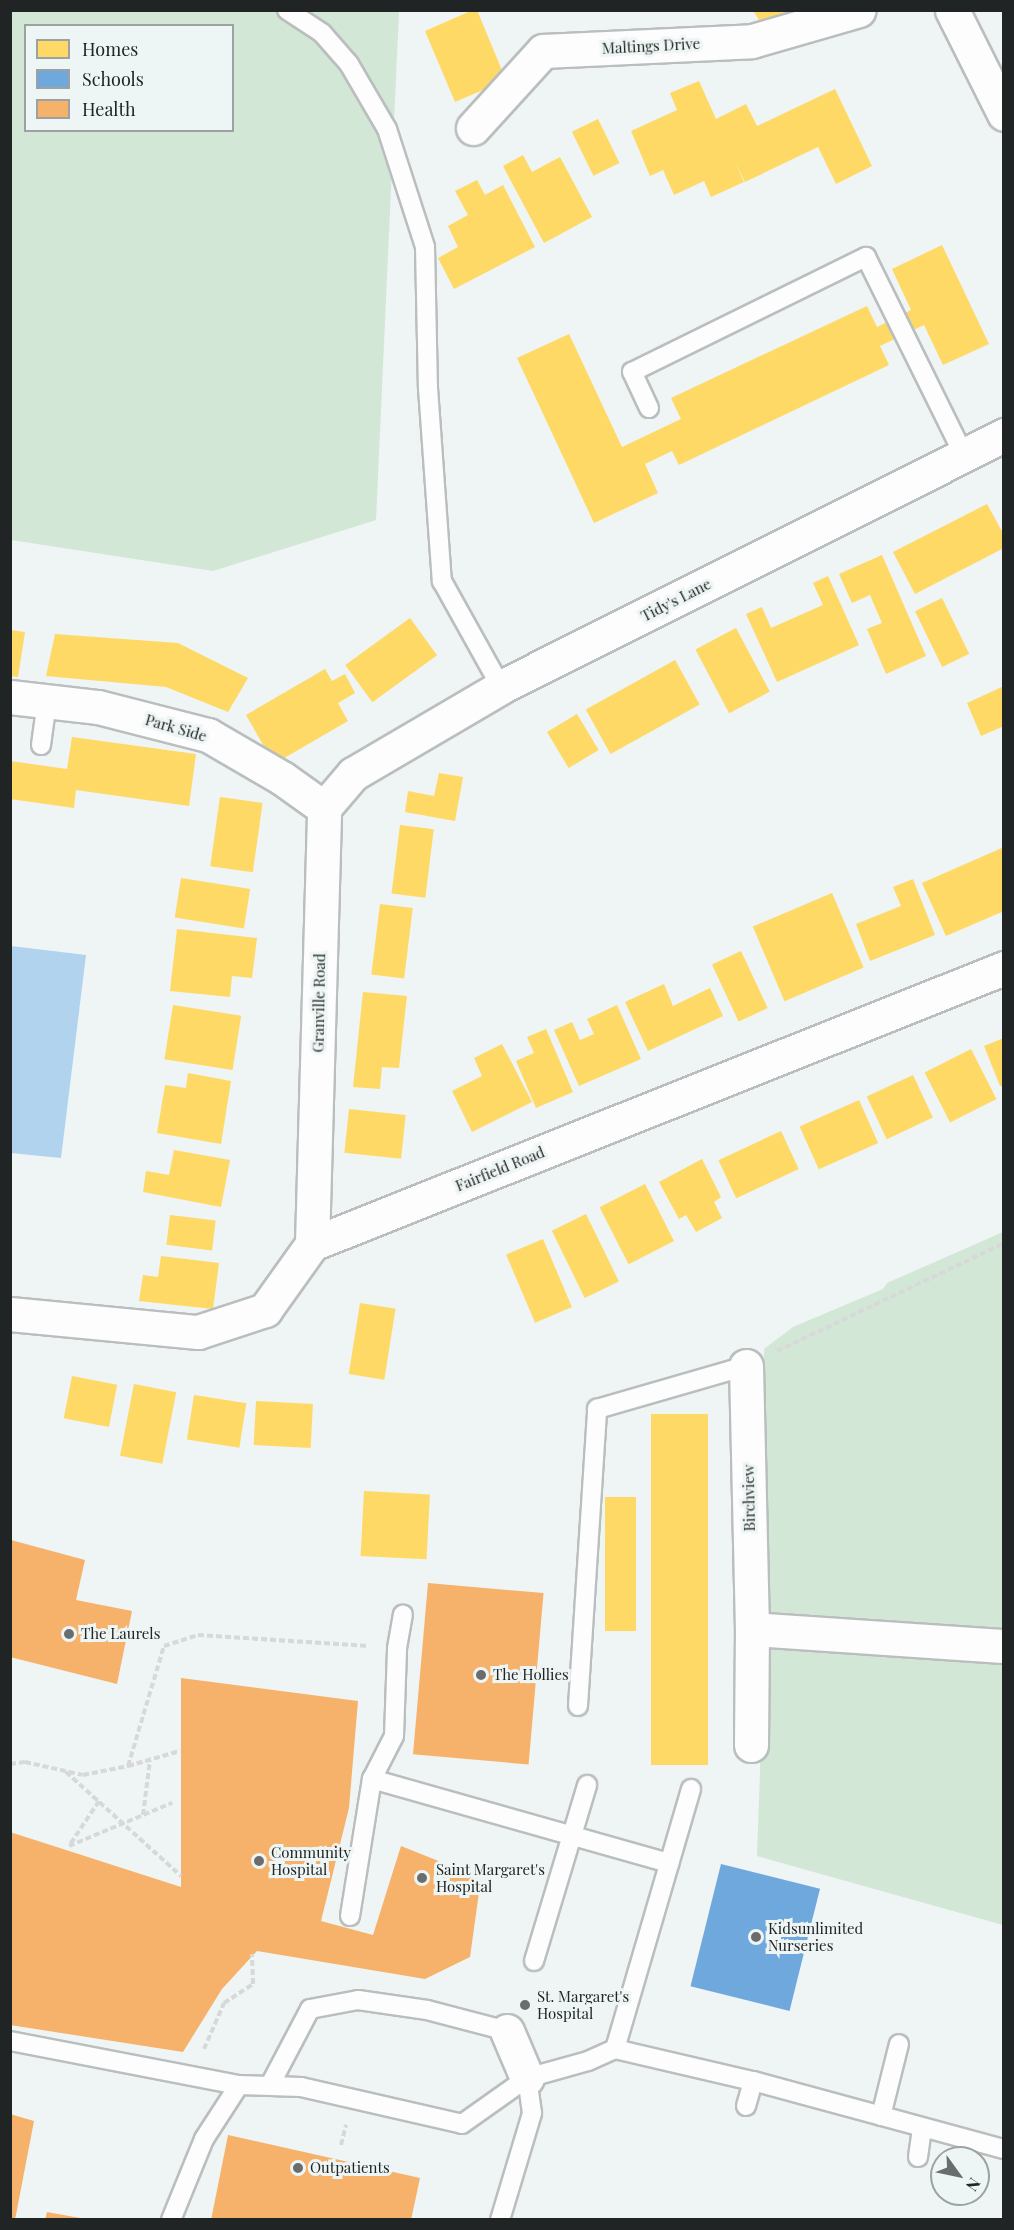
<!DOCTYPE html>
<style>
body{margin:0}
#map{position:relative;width:1014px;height:2230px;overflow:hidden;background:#eff4f4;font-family:"Playfair Display",serif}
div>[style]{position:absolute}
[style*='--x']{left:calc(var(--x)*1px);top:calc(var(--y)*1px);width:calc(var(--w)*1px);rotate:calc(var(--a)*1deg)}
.green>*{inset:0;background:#d3e7d7}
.water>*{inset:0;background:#b1d3ed}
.homes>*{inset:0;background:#ffd966;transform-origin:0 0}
.schools>*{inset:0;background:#6fa8dc;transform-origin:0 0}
.health>*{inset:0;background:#f6b26b;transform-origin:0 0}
.path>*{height:4px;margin-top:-2px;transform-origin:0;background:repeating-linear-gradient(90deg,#d7d8d8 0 6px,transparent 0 9px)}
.roads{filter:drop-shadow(2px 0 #babebe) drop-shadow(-2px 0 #babebe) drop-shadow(0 2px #babebe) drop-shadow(0 -2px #babebe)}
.lane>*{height:18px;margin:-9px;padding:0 9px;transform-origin:9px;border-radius:9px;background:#fdfdfd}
.street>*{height:33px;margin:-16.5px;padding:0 16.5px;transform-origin:16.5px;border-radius:16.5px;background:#fdfdfd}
.secondary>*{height:33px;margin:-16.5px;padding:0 16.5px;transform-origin:16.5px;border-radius:16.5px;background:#fdfdfd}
.dots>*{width:16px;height:16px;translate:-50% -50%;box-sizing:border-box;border:3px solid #eef5f5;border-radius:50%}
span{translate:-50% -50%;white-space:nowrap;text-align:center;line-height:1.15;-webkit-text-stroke:6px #eef5f5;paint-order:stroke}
.street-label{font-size:15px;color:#212424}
.poi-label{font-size:15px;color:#212424}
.left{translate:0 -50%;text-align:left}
.frame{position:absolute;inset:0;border:12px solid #212424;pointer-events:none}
.legend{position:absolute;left:24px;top:24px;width:210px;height:108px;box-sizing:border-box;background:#eef5f5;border:2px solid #9ca1a1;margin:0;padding:8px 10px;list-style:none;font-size:18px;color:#212424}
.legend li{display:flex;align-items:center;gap:12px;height:30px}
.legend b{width:30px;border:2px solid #9ca1a1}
.north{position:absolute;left:930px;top:2146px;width:60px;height:60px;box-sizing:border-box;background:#eef5f5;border:2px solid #9ca1a1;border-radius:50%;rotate:123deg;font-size:16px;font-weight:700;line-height:24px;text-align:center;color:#212424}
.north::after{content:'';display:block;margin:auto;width:21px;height:27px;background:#696d6d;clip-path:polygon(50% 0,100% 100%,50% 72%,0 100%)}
</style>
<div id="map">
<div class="green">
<div style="clip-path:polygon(evenodd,380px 10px,399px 12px,376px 520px,213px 571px,11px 540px,10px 11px,380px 10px,26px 26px,232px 26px,232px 130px,26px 130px,26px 26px)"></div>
<div style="clip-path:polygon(1003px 1232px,1003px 1925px,757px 1856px,760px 1773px,764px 1349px,793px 1327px,883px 1289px,887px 1283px)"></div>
</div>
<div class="water">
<div style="clip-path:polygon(11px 946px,86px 955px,61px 1158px,11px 1153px)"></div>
</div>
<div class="homes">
<div style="clip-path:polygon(473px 10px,477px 10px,506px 80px,455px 102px,425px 31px)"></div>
<div style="clip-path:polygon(753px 10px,791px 10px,763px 27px)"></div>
<div style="clip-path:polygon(699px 81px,716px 119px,746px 104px,757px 126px,835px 89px,872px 166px,836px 184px,818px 147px,745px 182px,735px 162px,744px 182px,711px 197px,704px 181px,674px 195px,663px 170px,650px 176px,631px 131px,677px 110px,670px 93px)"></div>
<div style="left:598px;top:119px;width:49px;height:29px;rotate:64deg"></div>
<div style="clip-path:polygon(523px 155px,532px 172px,560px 157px,592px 217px,544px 243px,503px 166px)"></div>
<div style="clip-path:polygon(477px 180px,485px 195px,503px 185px,535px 247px,454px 289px,438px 258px,458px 247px,448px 226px,468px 215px,455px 191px)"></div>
<div style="clip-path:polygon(942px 245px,989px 344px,943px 365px,924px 325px,880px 346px,889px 365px,679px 465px,672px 451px,645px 464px,658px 493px,594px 523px,517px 358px,569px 334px,622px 447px,681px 419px,671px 398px,867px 306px,877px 327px,911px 310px,892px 269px)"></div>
<div style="clip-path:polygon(987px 504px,1004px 535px,1004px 548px,915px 594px,893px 552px)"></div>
<div style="clip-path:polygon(882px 555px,926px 656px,886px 674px,867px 629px,882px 623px,870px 595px,852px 603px,839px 574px)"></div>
<div style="clip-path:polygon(828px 576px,859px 645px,777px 682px,746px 614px,762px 607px,771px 628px,823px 605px,813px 583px)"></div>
<div style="left:942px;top:598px;width:62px;height:30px;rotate:64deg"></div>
<div style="left:410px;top:618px;width:46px;height:80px;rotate:54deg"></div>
<div style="left:736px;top:628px;width:72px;height:46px;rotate:62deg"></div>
<div style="clip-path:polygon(10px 630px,25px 632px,18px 677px,10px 676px)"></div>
<div style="clip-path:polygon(55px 634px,178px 643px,248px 678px,228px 712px,166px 687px,46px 676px)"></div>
<div style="left:675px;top:660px;width:51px;height:102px;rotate:61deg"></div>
<div style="clip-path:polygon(325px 669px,332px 681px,345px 674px,355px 693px,338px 703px,348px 721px,274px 764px,246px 715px)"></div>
<div style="clip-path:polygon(1004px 686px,1004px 726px,981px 736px,967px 703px)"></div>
<div style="left:577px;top:714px;width:42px;height:35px;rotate:59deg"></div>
<div style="clip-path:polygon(72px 737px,196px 754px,189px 806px,76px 790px,74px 808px,10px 799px,10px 761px,67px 769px)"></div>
<div style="clip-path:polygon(439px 773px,463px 777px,455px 821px,405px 812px,408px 791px,434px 796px)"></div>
<div style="left:220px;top:797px;width:43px;height:70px;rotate:8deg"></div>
<div style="left:400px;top:825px;width:34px;height:69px;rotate:7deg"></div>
<div style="clip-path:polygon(1004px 847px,1004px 911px,946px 936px,922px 883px)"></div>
<div style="left:181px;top:878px;width:70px;height:40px;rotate:9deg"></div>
<div style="clip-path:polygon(913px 879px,935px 935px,870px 961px,856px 924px,901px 906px,893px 887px)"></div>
<div style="left:832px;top:893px;width:81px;height:86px;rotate:67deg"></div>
<div style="left:380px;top:904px;width:33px;height:71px;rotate:7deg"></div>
<div style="clip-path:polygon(177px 929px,257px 938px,252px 978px,232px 976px,230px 997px,170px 991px)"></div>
<div style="left:741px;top:951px;width:63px;height:32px;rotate:65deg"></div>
<div style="clip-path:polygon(664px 984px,673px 1006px,710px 988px,723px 1016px,648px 1051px,625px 1002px)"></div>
<div style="clip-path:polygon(363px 992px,407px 996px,399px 1068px,382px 1067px,380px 1089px,353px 1087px)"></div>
<div style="left:173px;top:1005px;width:69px;height:55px;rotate:9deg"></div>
<div style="clip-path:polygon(617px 1005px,641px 1059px,579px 1086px,554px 1030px,572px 1022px,580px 1040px,594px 1034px,587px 1019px)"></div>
<div style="clip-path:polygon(546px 1029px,573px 1092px,536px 1108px,516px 1061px,534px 1053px,527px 1037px)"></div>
<div style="clip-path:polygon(1004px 1038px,1004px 1085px,1000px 1086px,984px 1046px)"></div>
<div style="clip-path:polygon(502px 1044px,532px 1102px,472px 1132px,452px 1091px,482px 1076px,474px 1058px)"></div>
<div style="left:971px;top:1049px;width:56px;height:52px;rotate:63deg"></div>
<div style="clip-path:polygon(188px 1073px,231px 1081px,221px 1144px,157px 1133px,165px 1085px,186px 1088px)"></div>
<div style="left:913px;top:1075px;width:47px;height:51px;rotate:65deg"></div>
<div style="left:859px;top:1100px;width:47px;height:65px;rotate:66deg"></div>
<div style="left:349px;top:1109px;width:57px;height:44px;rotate:6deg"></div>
<div style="left:781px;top:1131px;width:42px;height:69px;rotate:65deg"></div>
<div style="clip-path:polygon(174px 1150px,230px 1160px,221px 1207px,143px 1192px,146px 1171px,169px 1175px)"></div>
<div style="clip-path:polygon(702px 1159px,721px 1197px,714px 1202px,722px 1218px,696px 1232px,686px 1215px,679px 1219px,659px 1182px)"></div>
<div style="left:645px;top:1184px;width:64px;height:51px;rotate:63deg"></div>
<div style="left:586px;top:1214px;width:75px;height:38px;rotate:64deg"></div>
<div style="left:170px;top:1215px;width:46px;height:30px;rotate:7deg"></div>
<div style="left:543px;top:1239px;width:74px;height:40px;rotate:67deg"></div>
<div style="clip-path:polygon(161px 1256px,219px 1263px,213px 1309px,139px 1301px,143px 1275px,158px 1277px)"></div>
<div style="left:360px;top:1303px;width:36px;height:72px;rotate:9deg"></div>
<div style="left:72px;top:1376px;width:46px;height:43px;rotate:11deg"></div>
<div style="left:134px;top:1384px;width:43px;height:73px;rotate:11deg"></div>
<div style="left:194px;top:1395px;width:53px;height:45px;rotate:9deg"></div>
<div style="left:256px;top:1401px;width:57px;height:44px;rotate:3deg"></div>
<div style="left:651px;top:1414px;width:57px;height:351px"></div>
<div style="left:364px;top:1491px;width:66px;height:65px;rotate:3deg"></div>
<div style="left:605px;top:1497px;width:31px;height:134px"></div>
</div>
<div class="schools">
<div style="left:721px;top:1864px;width:102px;height:126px;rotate:14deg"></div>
</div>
<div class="health">
<div style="clip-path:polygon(11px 1540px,85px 1560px,76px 1600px,132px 1611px,117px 1684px,10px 1657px)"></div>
<div style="left:428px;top:1583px;width:116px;height:172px;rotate:5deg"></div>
<div style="clip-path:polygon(181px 1678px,358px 1701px,349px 1808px,321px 1921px,373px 1935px,401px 1846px,481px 1878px,470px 1957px,425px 1979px,257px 1951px,222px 1989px,183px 2052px,10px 2025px,10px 1832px,181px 1887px)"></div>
<div style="clip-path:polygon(10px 2114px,34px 2121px,15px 2220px,10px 2220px)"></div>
<div style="clip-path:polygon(228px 2135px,420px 2178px,411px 2220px,211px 2220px)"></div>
<div style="clip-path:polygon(47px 2212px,80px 2218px,80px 2220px,45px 2220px)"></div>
</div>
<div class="path">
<div style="--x:777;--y:1351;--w:251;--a:-25.4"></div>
<div style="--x:10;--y:1764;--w:15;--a:-8"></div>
<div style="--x:25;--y:1762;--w:59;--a:12.6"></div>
<div style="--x:83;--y:1775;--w:46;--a:-11.3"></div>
<div style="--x:128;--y:1766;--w:125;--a:-73.3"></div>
<div style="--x:164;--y:1646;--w:36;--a:-18"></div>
<div style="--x:198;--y:1635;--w:171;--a:3.7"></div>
<div style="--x:128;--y:1766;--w:54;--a:-16.1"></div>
<div style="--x:66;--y:1772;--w:155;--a:42.1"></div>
<div style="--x:99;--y:1801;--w:54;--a:123.7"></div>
<div style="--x:69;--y:1846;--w:112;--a:-22.7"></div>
<div style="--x:143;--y:1815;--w:55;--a:-82.7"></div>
<div style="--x:204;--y:2049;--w:50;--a:-66.5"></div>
<div style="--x:224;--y:2003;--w:35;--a:-33"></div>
<div style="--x:253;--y:1984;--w:30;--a:-92"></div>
<div style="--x:341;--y:2145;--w:21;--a:-76"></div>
</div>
<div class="roads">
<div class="lane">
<div style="--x:287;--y:10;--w:42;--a:33.3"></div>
<div style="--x:322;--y:33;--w:41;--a:48.9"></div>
<div style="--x:349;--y:64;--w:75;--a:59.7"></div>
<div style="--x:387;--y:129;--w:124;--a:72.1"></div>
<div style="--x:425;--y:247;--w:141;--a:88.8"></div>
<div style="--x:428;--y:388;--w:194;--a:85.9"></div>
<div style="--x:442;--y:581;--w:121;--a:60.9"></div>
<div style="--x:649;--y:408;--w:40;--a:-115"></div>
<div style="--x:632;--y:372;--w:261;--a:-26.2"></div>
<div style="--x:866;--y:257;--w:221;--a:63.7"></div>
<div style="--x:41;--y:745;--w:44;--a:-82.2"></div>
<div style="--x:578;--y:1706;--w:298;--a:-86.3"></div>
<div style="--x:597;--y:1409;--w:155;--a:-16.1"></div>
<div style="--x:372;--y:1779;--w:309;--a:15.8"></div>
<div style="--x:350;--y:1916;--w:139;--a:-80.9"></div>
<div style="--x:372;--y:1779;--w:48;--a:-62.9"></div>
<div style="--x:394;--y:1736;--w:88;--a:-88"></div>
<div style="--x:397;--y:1648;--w:34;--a:-80"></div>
<div style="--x:534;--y:1961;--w:184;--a:-73.2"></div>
<div style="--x:10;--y:2041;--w:233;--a:10.9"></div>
<div style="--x:239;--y:2085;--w:62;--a:1.8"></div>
<div style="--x:301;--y:2087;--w:165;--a:12.9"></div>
<div style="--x:462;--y:2124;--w:80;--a:-35.3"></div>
<div style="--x:527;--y:2078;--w:63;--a:-15.6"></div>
<div style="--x:588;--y:2061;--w:30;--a:-24"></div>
<div style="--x:615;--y:2049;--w:142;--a:13.1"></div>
<div style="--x:753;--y:2081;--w:260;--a:15.2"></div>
<div style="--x:615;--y:2049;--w:271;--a:-73.7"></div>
<div style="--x:270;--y:2085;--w:86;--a:-62.2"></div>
<div style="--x:310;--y:2009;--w:49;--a:-10.6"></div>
<div style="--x:358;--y:2000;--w:70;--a:8.2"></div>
<div style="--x:427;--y:2010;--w:83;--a:14.7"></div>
<div style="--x:746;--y:2106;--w:26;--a:-74"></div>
<div style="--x:881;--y:2116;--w:74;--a:-76"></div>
<div style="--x:918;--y:2157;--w:29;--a:-82"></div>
<div style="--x:171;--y:2220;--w:87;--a:-67.8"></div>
<div style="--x:204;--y:2139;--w:64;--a:-57.1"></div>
<div style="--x:500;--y:2220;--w:112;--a:-73.3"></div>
<div style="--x:532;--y:2113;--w:35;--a:-98"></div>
</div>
<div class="street">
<div style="--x:473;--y:128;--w:104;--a:-47.7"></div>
<div style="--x:543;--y:51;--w:209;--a:-2.7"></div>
<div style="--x:752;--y:41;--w:111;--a:-16.2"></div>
<div style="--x:10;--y:697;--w:89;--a:6.5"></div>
<div style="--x:98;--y:707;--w:114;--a:14.3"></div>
<div style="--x:208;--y:735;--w:86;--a:30.2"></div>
<div style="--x:282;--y:778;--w:52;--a:35.5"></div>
<div style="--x:312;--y:1244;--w:436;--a:-88.4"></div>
<div style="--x:324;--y:808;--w:45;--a:-49.5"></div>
<div style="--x:353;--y:774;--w:172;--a:-30.4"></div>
<div style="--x:501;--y:687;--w:563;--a:-26.61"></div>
<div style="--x:10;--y:1314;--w:189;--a:5.5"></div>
<div style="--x:198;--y:1332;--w:71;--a:-18.2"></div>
<div style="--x:265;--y:1310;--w:81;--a:-54.5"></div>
<div style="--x:312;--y:1244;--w:745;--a:-21.74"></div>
<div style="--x:746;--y:1366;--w:263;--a:88.7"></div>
<div style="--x:752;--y:1629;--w:116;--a:90.5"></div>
<div style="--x:752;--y:1629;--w:253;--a:3.9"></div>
<div style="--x:507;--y:2031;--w:51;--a:66.9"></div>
</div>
<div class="secondary">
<div style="--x:952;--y:10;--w:116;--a:63.4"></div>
</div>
</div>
<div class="dots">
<div style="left:69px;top:1634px;background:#696d6d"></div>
<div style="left:481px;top:1675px;background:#696d6d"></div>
<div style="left:259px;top:1861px;background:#696d6d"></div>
<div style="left:422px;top:1878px;background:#696d6d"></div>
<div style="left:756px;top:1937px;background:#696d6d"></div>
<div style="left:525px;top:2005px;background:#696d6d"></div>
<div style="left:298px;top:2168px;background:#696d6d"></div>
</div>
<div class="street-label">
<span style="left:651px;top:46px;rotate:-3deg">Maltings Drive</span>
<span style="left:676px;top:600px;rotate:-27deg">Tidy's Lane</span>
<span style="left:176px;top:728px;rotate:16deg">Park Side</span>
<span style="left:319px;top:1003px;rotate:-89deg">Granville Road</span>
<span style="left:500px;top:1169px;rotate:-22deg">Fairfield Road</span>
<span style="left:749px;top:1498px;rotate:-91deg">Birchview</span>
</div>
<div class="poi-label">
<span class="left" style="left:81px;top:1634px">The Laurels</span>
<span class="left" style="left:493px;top:1675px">The Hollies</span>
<span class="left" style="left:271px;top:1861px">Community<br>Hospital</span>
<span class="left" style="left:436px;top:1878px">Saint Margaret's<br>Hospital</span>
<span class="left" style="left:768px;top:1937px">Kidsunlimited<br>Nurseries</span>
<span class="left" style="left:537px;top:2005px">St. Margaret's<br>Hospital</span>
<span class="left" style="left:310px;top:2168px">Outpatients</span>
</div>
<div class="frame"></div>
<ul class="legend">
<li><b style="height:16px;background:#ffd966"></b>Homes</li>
<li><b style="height:16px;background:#6fa8dc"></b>Schools</li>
<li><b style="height:16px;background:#f6b26b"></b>Health</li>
</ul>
<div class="north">N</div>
</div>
